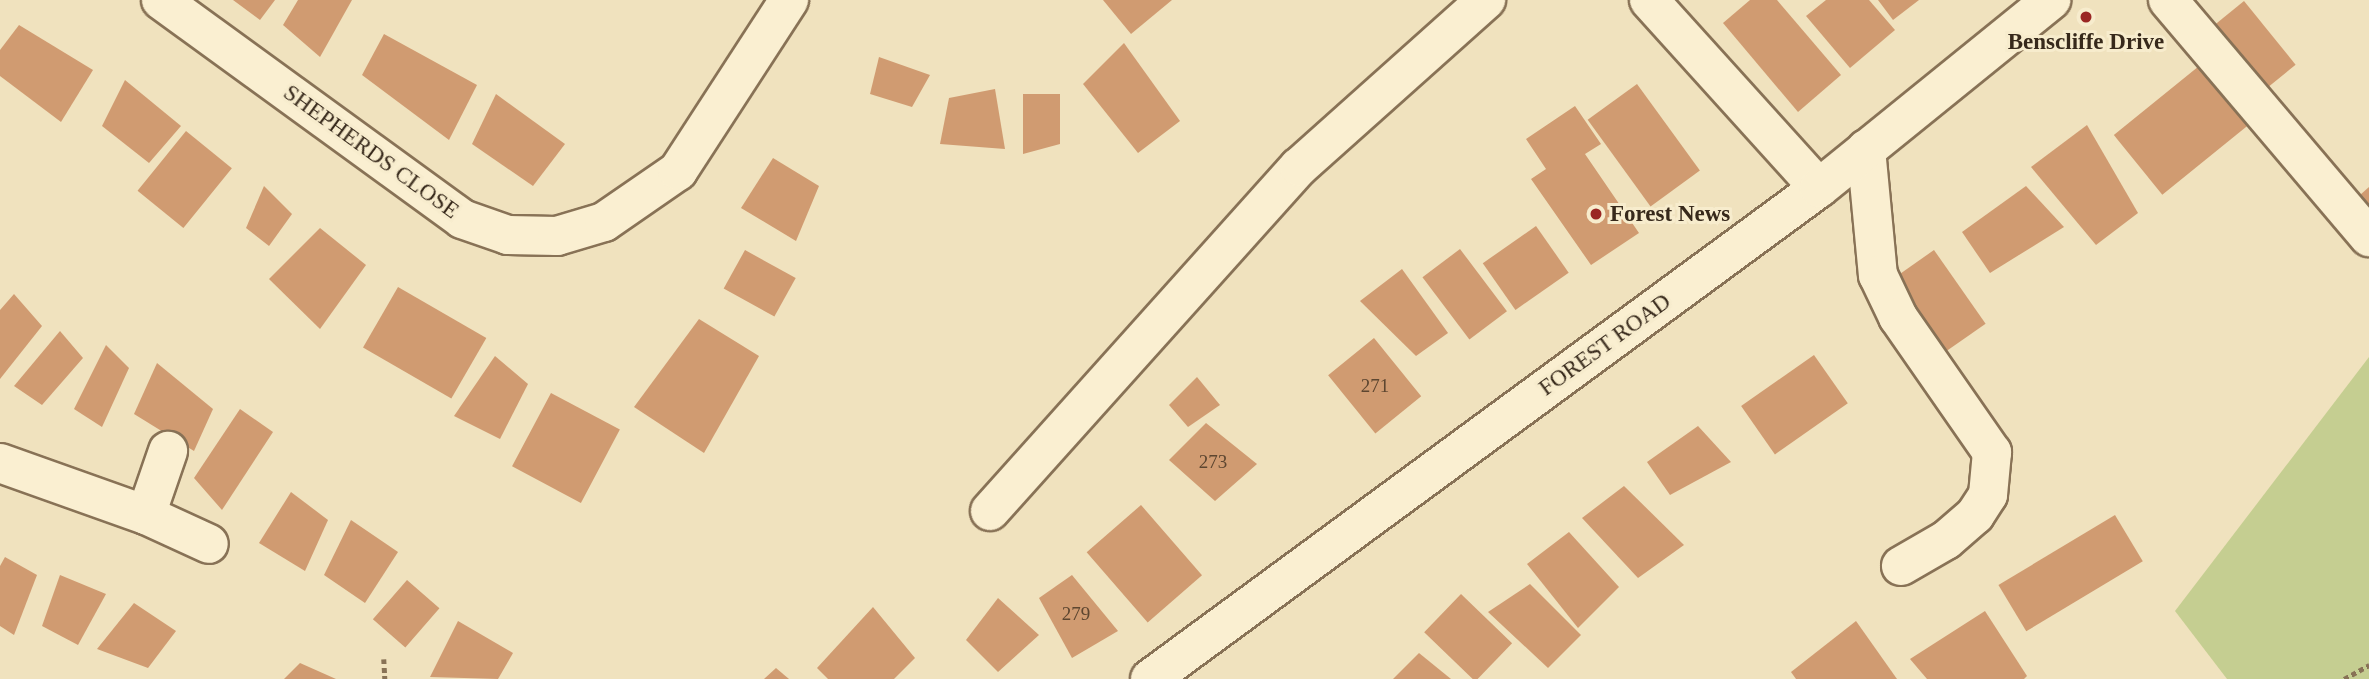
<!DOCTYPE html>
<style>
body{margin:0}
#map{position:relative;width:2369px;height:679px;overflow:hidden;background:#f0e2be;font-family:Georgia,serif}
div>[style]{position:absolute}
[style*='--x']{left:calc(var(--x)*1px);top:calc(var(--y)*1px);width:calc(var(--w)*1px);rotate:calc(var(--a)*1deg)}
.green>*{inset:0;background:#c5ce91}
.building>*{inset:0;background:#d09b71;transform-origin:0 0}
.path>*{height:4.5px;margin-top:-2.25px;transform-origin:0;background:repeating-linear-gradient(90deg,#887256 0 5px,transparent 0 8.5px)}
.roads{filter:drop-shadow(2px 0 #887256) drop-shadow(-2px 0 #887256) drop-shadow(0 2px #887256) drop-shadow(0 -2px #887256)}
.minor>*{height:38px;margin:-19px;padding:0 19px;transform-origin:19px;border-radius:19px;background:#faefd1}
.dots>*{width:19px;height:19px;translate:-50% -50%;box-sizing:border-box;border:4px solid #f7eccd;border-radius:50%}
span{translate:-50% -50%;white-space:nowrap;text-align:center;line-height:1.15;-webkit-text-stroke:6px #f7eccd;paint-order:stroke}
.number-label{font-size:19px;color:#5d4630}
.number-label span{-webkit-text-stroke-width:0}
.poi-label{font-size:23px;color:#37291b;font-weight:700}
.left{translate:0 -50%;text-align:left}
.street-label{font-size:23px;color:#37291b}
</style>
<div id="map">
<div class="green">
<div style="clip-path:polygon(2369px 357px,2369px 679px,2227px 679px,2175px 611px)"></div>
</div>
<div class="building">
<div style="clip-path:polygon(233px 0,275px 0,260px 20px)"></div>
<div style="clip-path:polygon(298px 0,352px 0,320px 57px,283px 25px)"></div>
<div style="clip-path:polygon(1103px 0,1172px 0,1131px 34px)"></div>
<div style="clip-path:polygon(1750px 0,1777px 0,1841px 75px,1798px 112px,1723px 23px)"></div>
<div style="clip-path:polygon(1826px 0,1869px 0,1895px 30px,1850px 68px,1806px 16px)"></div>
<div style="clip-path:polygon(1878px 0,1919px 0,1893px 20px)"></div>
<div style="left:2244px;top:1px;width:82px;height:36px;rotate:51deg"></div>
<div style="clip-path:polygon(19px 25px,93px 70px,61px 122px,0 76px,0 50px)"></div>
<div style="clip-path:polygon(384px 34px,477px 85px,449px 140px,362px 75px)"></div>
<div style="clip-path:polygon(1124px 43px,1180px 121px,1138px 153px,1083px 84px)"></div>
<div style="clip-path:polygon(879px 57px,930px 75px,912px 107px,870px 94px)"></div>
<div style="left:2204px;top:62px;width:77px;height:116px;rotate:51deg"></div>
<div style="clip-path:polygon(125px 80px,181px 126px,149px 163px,102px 126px)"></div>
<div style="left:1637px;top:84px;width:107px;height:61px;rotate:54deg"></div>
<div style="clip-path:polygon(995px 89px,1005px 149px,940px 144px,949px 98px)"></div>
<div style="clip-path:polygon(496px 94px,565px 144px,533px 186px,472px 144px)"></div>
<div style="clip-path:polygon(1023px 94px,1060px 94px,1060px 144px,1023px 154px)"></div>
<div style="clip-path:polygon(1575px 106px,1601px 144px,1585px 154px,1639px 233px,1591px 265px,1531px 179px,1546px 169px,1526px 139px)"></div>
<div style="clip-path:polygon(2087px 125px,2138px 213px,2096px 245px,2031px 167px)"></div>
<div style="left:186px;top:131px;width:59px;height:77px;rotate:39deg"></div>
<div style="clip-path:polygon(773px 158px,819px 186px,796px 241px,741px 208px)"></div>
<div style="clip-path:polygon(264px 186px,292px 214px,269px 246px,246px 228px)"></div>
<div style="clip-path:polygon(2026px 186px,2064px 227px,1990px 273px,1962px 232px)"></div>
<div style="clip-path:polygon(2369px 187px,2369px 207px,2360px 195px)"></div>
<div style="left:1536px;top:226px;width:57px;height:65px;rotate:55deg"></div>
<div style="clip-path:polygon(320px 228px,366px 265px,320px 329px,269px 279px)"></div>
<div style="left:1460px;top:249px;width:78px;height:47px;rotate:53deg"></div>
<div style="left:745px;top:250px;width:58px;height:44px;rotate:29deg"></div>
<div style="left:1934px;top:250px;width:90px;height:53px;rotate:55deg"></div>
<div style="clip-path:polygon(1402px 269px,1448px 333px,1416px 356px,1360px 301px)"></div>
<div style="left:398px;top:287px;width:102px;height:70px;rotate:30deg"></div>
<div style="clip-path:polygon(14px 294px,42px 326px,0 379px,0 310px)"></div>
<div style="clip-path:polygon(699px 319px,759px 356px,704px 453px,634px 407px)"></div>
<div style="clip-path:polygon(60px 331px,83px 358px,42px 405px,14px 386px)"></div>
<div style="left:1374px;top:338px;width:75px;height:59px;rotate:51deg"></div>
<div style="clip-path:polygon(106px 345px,129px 368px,102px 427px,74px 409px)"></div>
<div style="left:1814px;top:355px;width:59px;height:89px;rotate:55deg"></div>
<div style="clip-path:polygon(495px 356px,528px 384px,500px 439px,454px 416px)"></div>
<div style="clip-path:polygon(157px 363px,213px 409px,194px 451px,134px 414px)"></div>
<div style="clip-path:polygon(1197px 377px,1220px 405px,1188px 427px,1169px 405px)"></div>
<div style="left:551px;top:393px;width:78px;height:83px;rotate:28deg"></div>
<div style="clip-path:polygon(240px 409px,273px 432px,222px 510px,194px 478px)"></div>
<div style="clip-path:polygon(1206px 423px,1257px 464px,1215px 501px,1169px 460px)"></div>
<div style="clip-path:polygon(1698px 426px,1731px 462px,1670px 495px,1647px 462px)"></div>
<div style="clip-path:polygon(1624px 486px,1684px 545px,1638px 578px,1582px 518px)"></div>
<div style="clip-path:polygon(291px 492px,328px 520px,305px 571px,259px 543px)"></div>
<div style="left:1141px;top:505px;width:93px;height:72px;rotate:49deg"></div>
<div style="left:2115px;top:515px;width:54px;height:136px;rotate:59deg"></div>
<div style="clip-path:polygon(351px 520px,398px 552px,365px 603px,324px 575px)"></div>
<div style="clip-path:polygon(1569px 532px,1619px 587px,1578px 628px,1527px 564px)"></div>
<div style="clip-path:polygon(5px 557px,37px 575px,14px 635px,0 626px,0 566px)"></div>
<div style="clip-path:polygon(60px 575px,106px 594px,78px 645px,42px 626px)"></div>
<div style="clip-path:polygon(1072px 575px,1118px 631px,1072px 658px,1039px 598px)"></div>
<div style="left:407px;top:580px;width:43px;height:52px;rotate:41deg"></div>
<div style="clip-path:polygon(1530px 584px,1581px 635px,1548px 668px,1488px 612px)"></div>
<div style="left:1461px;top:594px;width:71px;height:53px;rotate:44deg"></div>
<div style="clip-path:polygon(998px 598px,1039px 635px,998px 672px,966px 640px)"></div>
<div style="clip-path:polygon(134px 603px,176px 631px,148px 668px,97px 649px)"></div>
<div style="clip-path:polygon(873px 607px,915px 658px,894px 679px,828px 679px,817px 668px)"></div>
<div style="clip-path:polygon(1985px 611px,2027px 676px,2024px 679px,1927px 679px,1910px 659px)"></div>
<div style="clip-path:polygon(458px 621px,513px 653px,498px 679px,430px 677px)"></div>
<div style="clip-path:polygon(1856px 621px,1897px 679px,1796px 679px,1791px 672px)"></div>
<div style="clip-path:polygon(1419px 653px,1451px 679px,1393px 679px)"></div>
<div style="clip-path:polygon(300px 663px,336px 679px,284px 679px)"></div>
<div style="clip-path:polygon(776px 668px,789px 679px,764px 679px)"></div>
</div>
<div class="path">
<div style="--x:384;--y:659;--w:20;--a:87"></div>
<div style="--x:2344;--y:679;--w:29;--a:-29"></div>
</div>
<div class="roads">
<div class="minor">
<div style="--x:161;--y:0;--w:372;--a:36"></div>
<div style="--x:462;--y:219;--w:49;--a:19.2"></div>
<div style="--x:508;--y:235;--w:49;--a:1.2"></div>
<div style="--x:557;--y:236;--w:49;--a:-16.6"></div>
<div style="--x:604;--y:222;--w:90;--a:-34.6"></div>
<div style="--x:678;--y:171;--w:204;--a:-57"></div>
<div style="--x:1649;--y:0;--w:253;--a:47.9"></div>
<div style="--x:2168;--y:0;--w:311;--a:49.7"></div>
<div style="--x:1866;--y:149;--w:127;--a:84.6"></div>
<div style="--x:1878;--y:275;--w:47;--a:64.5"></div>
<div style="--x:1898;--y:317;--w:165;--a:55.2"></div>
<div style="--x:1992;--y:452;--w:43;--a:95.3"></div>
<div style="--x:1988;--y:495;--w:24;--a:123"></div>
<div style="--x:1975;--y:515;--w:38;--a:139"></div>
<div style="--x:1946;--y:540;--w:52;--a:150"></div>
<div style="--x:0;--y:463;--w:155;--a:19.6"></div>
<div style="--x:146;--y:515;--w:69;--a:24.7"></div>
<div style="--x:990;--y:511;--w:462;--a:-48.1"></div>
<div style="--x:1299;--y:167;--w:251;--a:-41.8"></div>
<div style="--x:146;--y:515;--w:68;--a:-71"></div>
<div style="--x:1150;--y:679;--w:830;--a:-36.28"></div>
<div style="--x:1819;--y:188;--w:299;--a:-39"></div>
</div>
</div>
<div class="dots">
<div style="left:2086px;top:17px;background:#9a2623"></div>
<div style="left:1596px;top:214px;background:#9a2623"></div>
</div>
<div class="number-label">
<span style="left:1375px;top:386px">271</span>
<span style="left:1213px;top:462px">273</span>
<span style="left:1076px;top:614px">279</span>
</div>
<div class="poi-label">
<span style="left:2086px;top:42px">Benscliffe Drive</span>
<span class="left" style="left:1610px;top:214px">Forest News</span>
</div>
<div class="street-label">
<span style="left:371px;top:152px;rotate:36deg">SHEPHERDS CLOSE</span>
<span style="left:1605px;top:345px;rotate:-36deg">FOREST ROAD</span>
</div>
</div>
